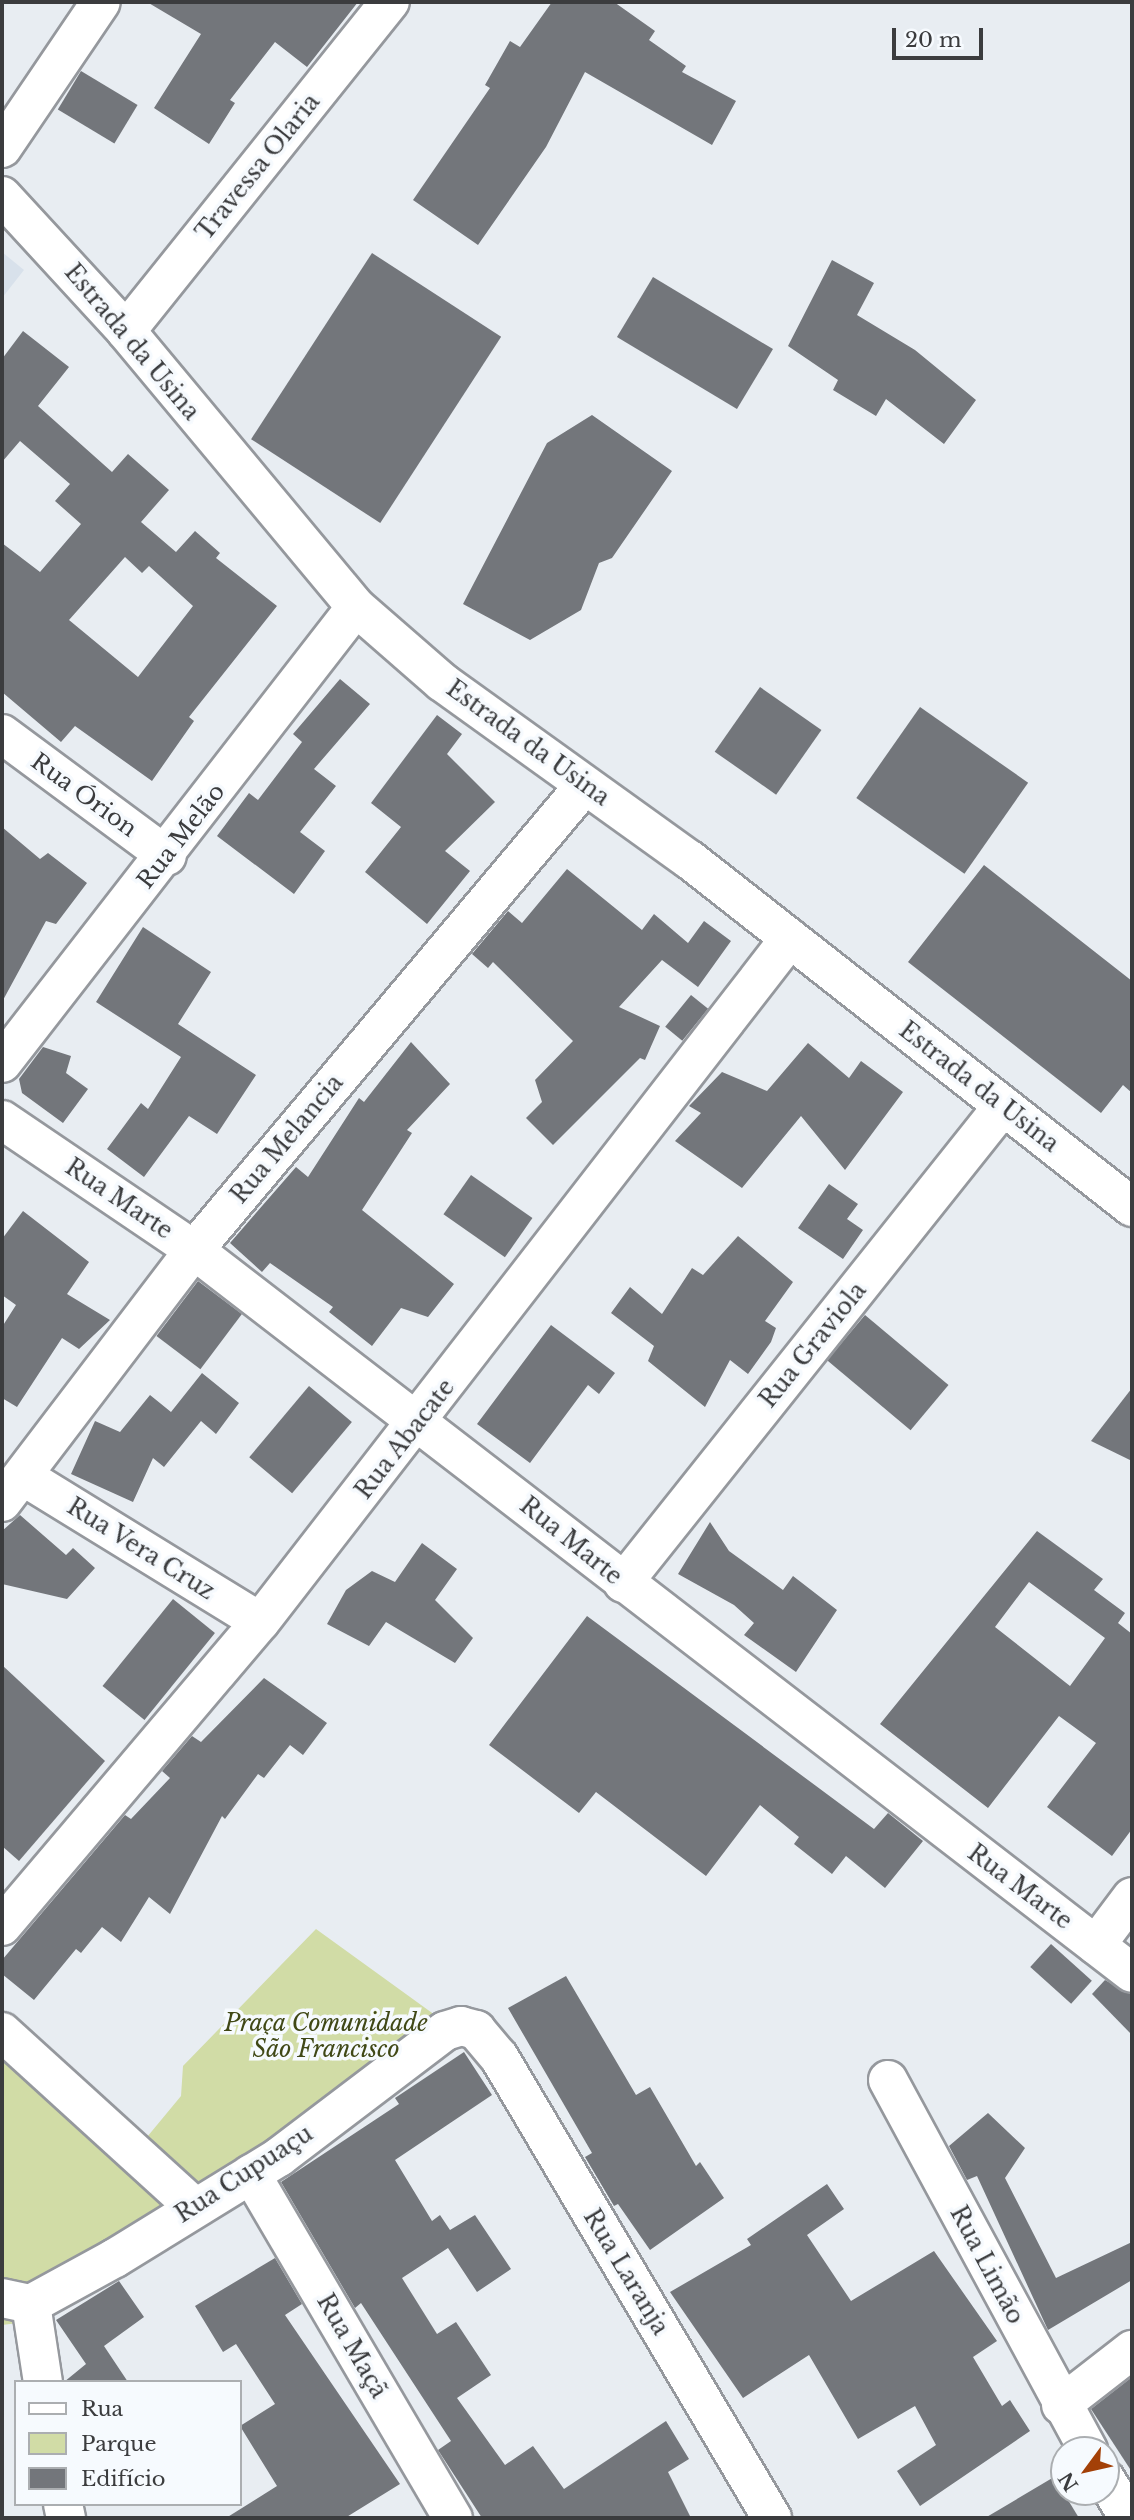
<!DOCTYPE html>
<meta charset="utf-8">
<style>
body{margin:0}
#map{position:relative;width:1134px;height:2520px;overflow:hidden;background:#e8edf2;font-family:"Libre Baskerville",serif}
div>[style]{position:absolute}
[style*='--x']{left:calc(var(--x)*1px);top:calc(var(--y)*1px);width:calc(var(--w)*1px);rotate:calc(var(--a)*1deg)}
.built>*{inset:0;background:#d8e1eb}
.green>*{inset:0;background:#d1dca6}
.building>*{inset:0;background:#73767b;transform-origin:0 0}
.roads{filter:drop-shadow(2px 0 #95989d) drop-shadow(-2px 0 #95989d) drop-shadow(0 2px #95989d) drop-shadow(0 -2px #95989d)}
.minor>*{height:38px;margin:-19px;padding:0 19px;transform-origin:19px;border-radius:19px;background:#fff}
span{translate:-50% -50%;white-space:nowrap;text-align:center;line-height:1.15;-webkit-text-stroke:7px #f6fafe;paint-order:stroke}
.street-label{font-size:23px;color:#3b3c3e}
.park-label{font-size:23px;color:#404816;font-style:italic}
.frame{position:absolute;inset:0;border:4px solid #3b3c3e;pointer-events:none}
.legend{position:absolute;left:14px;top:2380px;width:228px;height:126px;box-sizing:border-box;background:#f6fafe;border:2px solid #abaeb1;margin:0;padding:9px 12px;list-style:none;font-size:21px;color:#3b3c3e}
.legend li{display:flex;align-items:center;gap:14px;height:35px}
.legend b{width:35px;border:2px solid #abaeb1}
.north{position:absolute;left:1050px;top:2436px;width:70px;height:70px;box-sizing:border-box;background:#f6fafe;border:2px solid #abaeb1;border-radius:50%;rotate:237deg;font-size:19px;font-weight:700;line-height:28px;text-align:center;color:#3b3c3e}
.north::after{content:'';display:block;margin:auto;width:24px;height:32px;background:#a34007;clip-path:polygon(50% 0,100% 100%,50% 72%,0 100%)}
.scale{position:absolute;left:892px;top:28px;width:91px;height:32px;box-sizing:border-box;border:4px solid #3b3c3e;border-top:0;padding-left:9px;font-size:21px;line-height:24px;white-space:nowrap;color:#3b3c3e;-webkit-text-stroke:5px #f6fafe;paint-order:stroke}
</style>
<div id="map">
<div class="built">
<div style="clip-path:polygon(2px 252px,24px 270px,2px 298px)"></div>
</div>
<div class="green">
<div style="clip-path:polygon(316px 1929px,464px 2036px,34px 2321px,2px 2325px,2px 2049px,128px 2160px,181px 2096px,183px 2066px)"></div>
</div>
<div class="building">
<div style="clip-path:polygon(147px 2px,358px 2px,307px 67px,275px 42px,230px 100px,235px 103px,209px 144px,154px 108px,201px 34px)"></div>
<div style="clip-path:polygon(552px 2px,614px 2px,655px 31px,649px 40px,686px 66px,682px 72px,736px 101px,712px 145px,585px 72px,546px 147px,478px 245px,413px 200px,490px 88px,485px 85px,510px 41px,520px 47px)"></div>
<div style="left:81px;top:71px;width:66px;height:45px;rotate:31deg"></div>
<div style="left:372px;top:253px;width:154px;height:222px;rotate:33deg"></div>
<div style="clip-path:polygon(832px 260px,874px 283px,857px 315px,915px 350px,976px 400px,944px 444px,886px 399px,876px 416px,833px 390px,838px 380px,788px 346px)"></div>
<div style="left:653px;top:277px;width:140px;height:70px;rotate:31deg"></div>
<div style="clip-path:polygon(evenodd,23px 331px,69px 367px,38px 406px,112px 472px,128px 454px,169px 490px,141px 522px,176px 552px,195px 531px,220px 553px,216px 558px,277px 606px,189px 717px,194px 721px,152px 781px,75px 726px,61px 742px,2px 692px,2px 543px,40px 572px,81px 524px,55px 501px,70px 484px,20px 441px,2px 462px,2px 359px,23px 331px,125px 557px,142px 573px,149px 566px,193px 606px,138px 677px,69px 620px,125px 557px)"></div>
<div style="clip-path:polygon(592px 415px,672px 471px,612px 558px,599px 563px,581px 610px,530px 640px,463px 604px,547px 443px)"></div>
<div style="clip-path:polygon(340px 679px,370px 704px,314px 769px,336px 786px,300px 832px,325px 851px,294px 894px,217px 836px,249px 793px,258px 800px,302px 742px,293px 734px)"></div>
<div style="left:760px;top:687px;width:75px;height:79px;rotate:35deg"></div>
<div style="left:920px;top:707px;width:132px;height:111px;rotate:35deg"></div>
<div style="clip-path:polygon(437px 715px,462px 734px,447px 754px,495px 802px,445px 851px,470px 871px,427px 924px,365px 872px,401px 827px,371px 803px)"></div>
<div style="clip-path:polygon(2px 827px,40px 859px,48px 853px,87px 883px,56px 924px,46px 921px,2px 1002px)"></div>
<div style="clip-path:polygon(984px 865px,1132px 981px,1132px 1093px,1123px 1085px,1101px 1113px,908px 962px)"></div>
<div style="clip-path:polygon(567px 869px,642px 930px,654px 914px,688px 943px,704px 921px,731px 941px,698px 987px,662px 960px,619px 1007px,660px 1026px,645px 1060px,640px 1058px,553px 1145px,526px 1118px,542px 1102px,535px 1080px,573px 1041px,493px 962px,488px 968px,472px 954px,508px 911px,522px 923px)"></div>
<div style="clip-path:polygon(143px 927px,211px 972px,178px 1024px,256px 1075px,217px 1134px,189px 1116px,144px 1177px,107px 1149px,141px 1103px,148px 1109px,181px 1057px,96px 1002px)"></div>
<div style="left:691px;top:995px;width:22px;height:41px;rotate:39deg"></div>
<div style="clip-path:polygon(411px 1042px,450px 1084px,407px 1130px,412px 1133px,362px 1210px,454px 1284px,428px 1317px,401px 1308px,372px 1346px,329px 1312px,333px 1307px,270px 1263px,262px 1272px,230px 1243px,296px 1167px,308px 1177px,359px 1098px,364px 1102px)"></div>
<div style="clip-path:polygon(808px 1043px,849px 1078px,861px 1061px,903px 1092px,845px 1170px,801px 1116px,742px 1188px,675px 1141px,701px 1113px,689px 1106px,722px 1072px,767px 1091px)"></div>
<div style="clip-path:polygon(43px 1047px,71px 1056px,66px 1073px,88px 1089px,63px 1123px,22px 1093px,19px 1079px)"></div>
<div style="left:471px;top:1175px;width:75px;height:48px;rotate:35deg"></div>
<div style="clip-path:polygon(829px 1184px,858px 1204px,847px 1219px,863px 1230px,843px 1259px,798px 1228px)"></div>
<div style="clip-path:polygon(23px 1211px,89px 1262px,67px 1294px,110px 1320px,79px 1349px,62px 1338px,17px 1407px,2px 1398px,2px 1327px,16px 1305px,2px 1295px,2px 1239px)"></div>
<div style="clip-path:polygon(738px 1236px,793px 1282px,765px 1321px,776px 1328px,771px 1342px,748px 1374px,730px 1360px,705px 1407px,648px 1361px,654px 1346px,611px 1313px,630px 1287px,662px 1314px,692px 1268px,703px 1275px)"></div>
<div style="left:198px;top:1281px;width:55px;height:69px;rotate:37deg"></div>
<div style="left:865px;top:1315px;width:109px;height:59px;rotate:40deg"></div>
<div style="clip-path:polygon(551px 1325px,615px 1373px,599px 1394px,588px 1385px,530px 1463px,477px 1424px)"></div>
<div style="clip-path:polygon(202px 1373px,239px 1403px,216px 1434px,201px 1421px,164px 1467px,153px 1458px,133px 1502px,71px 1474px,95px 1421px,120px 1432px,150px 1395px,171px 1412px)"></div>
<div style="left:309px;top:1386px;width:56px;height:93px;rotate:40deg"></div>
<div style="clip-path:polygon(1132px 1388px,1132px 1461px,1091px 1441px)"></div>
<div style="clip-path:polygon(20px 1515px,66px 1555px,73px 1548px,95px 1568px,67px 1599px,2px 1584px,2px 1531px)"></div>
<div style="clip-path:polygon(710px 1522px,729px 1551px,783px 1590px,793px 1576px,837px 1610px,796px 1672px,744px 1635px,754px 1623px,734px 1605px,678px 1574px)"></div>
<div style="clip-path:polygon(evenodd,1037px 1531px,1103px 1579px,1094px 1590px,1125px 1613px,1118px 1623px,1132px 1634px,1132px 1829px,1112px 1856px,1047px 1807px,1096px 1743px,1059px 1716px,988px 1808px,880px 1724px,1037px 1531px,1029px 1582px,1105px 1638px,1070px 1686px,995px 1627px,1029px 1582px)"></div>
<div style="clip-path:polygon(422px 1543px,457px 1569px,435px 1600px,473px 1638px,455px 1663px,386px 1622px,369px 1646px,327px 1624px,346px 1590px,372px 1571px,395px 1582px)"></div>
<div style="left:173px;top:1599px;width:54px;height:112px;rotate:39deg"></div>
<div style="clip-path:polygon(587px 1616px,874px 1829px,888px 1813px,923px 1841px,885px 1888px,846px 1856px,832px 1874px,794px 1844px,799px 1837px,760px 1805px,706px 1876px,596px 1792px,579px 1813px,489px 1745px)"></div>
<div style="clip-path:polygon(2px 1665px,105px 1761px,19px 1861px,2px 1846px)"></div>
<div style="clip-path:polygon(264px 1678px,327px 1723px,303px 1755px,290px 1745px,264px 1778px,258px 1774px,225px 1819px,222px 1816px,170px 1914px,149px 1897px,121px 1942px,102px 1927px,81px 1953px,76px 1949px,34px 2000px,2px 1974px,2px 1960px,125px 1815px,131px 1819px,170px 1778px,162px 1771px,192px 1736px,201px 1742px)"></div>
<div style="left:1051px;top:1944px;width:55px;height:31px;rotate:42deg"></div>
<div style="clip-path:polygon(566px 1976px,636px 2095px,650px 2087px,696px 2166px,700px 2162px,724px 2198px,650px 2250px,618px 2204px,614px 2206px,585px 2157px,592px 2153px,508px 2008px)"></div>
<div style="clip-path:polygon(1105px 1980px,1132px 1995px,1132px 2035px,1092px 1994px)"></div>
<div style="clip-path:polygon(464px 2052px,492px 2095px,395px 2160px,432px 2221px,440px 2215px,450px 2230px,475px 2215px,511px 2269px,477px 2292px,448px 2248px,402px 2278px,437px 2334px,456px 2322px,491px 2375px,457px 2398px,505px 2465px,533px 2446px,564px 2489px,666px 2421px,689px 2459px,668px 2472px,691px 2518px,482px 2518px,438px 2450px,451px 2441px,361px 2303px,355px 2308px,281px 2182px,399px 2104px,395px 2098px)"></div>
<div style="clip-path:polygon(988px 2113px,1025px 2148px,1005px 2178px,1056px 2278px,1132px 2242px,1132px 2280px,1048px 2330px,977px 2176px,967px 2180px,949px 2146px)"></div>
<div style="clip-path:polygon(827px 2184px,844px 2209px,807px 2235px,851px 2301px,934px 2251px,997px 2341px,973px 2357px,1002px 2406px,1010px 2400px,1030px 2431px,920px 2506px,897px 2471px,936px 2445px,915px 2406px,858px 2439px,809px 2355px,743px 2398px,670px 2292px,751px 2245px,747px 2239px)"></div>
<div style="clip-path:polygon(275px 2258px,302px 2304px,285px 2315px,400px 2484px,345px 2518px,226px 2518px,277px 2486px,240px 2426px,275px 2404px,236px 2344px,223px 2352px,195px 2306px)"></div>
<div style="clip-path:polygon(119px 2281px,144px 2317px,104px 2346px,128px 2382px,64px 2382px,86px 2364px,56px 2320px)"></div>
<div style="clip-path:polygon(1132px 2377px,1132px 2472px,1091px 2409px)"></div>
<div style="clip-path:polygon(1054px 2477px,1079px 2518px,985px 2518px)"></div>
</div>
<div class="roads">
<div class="minor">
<div style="--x:2;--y:148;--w:176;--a:-55.9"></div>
<div style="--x:2;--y:196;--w:183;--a:47.4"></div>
<div style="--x:126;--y:331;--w:359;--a:50.2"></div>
<div style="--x:356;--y:607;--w:114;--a:41.1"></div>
<div style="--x:442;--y:682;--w:305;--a:35.7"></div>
<div style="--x:690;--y:860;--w:562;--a:38.13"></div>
<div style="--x:126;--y:331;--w:422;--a:-51.3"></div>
<div style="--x:2;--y:734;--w:205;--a:36.5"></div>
<div style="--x:2;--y:1063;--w:577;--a:-52.18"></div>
<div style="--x:2;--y:1120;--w:232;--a:34.1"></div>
<div style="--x:194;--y:1250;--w:1184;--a:37.62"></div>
<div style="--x:23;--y:1476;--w:278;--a:31.6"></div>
<div style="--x:2;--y:1502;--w:317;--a:-52.7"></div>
<div style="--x:194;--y:1250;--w:606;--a:-49.95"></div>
<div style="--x:623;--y:1583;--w:610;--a:-51.46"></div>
<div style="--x:2;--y:1926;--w:399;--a:-49.7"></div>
<div style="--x:260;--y:1622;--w:865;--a:-52.23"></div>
<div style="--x:1096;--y:1945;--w:60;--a:-53.1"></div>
<div style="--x:2;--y:2032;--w:258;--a:42.3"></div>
<div style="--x:888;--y:2080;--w:421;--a:61.6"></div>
<div style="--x:251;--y:2174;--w:399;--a:59.6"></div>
<div style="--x:2;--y:2298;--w:30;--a:12"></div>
<div style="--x:31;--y:2304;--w:96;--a:-28.7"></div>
<div style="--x:115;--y:2258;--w:193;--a:-31.6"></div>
<div style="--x:279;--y:2157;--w:208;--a:-37.2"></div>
<div style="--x:445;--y:2031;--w:17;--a:-17"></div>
<div style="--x:461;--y:2026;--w:16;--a:15"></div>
<div style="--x:476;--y:2030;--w:35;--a:50"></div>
<div style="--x:499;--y:2057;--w:536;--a:59.37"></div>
<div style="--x:31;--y:2304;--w:79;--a:81.3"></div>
<div style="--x:1061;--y:2405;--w:90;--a:-37.8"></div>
<div style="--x:1106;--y:2480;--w:44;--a:58.8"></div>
<div style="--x:63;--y:2504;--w:14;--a:78"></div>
</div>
</div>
<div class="street-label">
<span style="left:258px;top:167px;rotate:-51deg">Travessa Olaria</span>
<span style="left:132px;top:342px;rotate:50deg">Estrada da Usina</span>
<span style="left:528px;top:743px;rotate:36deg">Estrada da Usina</span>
<span style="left:84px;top:795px;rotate:36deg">Rua Órion</span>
<span style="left:181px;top:836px;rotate:-52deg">Rua Melão</span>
<span style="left:979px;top:1087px;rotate:38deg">Estrada da Usina</span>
<span style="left:287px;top:1139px;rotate:-50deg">Rua Melancia</span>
<span style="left:119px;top:1199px;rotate:34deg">Rua Marte</span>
<span style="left:813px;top:1345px;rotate:-51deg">Rua Graviola</span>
<span style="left:405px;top:1439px;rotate:-52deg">Rua Abacate</span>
<span style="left:571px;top:1541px;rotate:39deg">Rua Marte</span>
<span style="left:141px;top:1549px;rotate:32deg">Rua Vera Cruz</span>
<span style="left:1020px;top:1887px;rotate:37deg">Rua Marte</span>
<span style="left:244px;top:2174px;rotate:-33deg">Rua Cupuaçu</span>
<span style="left:987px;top:2265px;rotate:62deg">Rua Limão</span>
<span style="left:626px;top:2272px;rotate:59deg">Rua Laranja</span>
<span style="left:352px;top:2346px;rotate:60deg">Rua Maçã</span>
</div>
<div class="park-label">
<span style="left:326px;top:2036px">Praça Comunidade<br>São Francisco</span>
</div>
<div class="frame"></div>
<ul class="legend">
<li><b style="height:9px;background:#fff"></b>Rua</li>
<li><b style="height:19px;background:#d1dca6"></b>Parque</li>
<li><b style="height:19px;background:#73767b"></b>Edifício</li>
</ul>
<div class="north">N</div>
<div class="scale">20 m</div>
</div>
